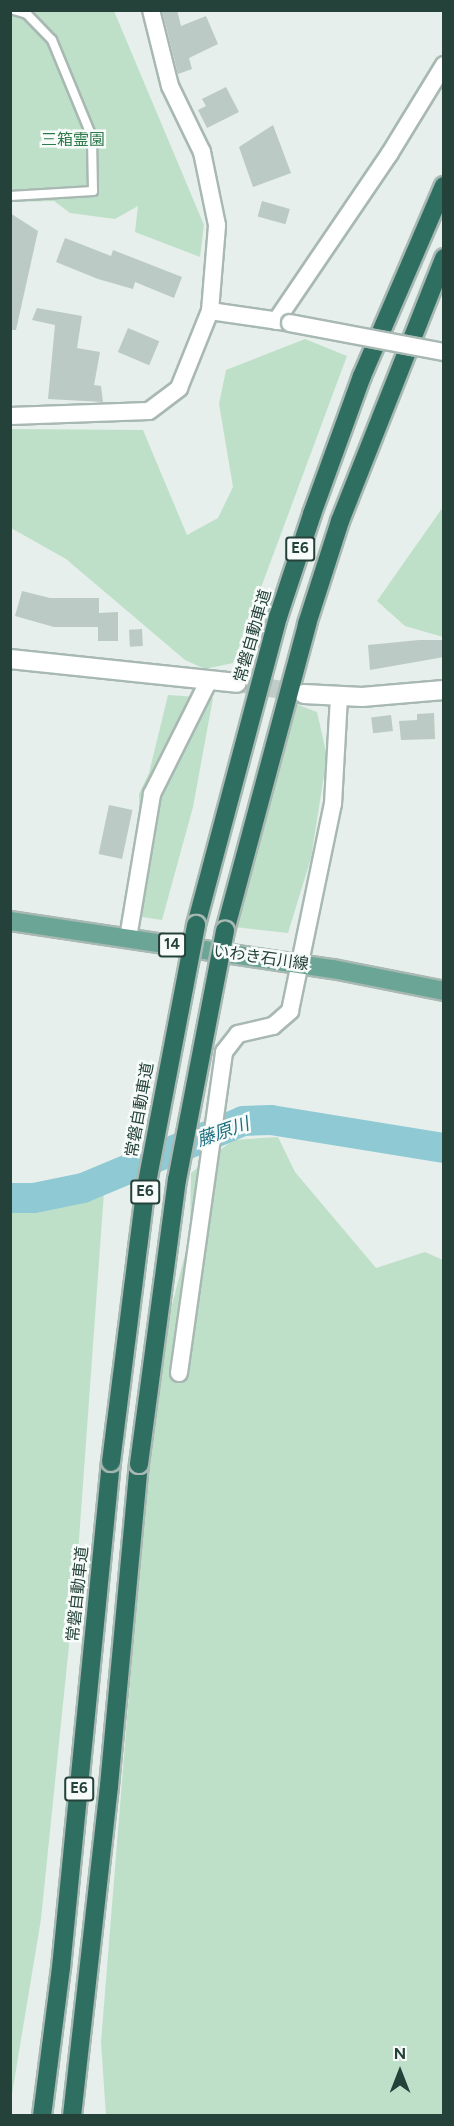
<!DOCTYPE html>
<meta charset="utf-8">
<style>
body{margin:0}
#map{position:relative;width:454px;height:2126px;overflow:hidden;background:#e6efeb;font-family:Figtree,"Noto Sans JP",sans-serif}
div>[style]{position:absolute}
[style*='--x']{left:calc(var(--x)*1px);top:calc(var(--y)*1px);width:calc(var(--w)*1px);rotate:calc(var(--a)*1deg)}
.green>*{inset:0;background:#bfe0c8}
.river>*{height:30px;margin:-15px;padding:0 15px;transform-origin:15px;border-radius:15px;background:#8ec9d4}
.building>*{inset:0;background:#bbcac4;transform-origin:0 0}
.secondary-tunnel>*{height:18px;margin-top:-9px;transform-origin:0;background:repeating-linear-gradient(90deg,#bfccc8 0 18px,transparent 0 27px)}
.roads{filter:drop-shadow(2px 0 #a8b8b2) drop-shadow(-2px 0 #a8b8b2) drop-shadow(0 2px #a8b8b2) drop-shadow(0 -2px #a8b8b2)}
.lane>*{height:8px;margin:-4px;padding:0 4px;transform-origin:4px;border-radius:4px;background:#fff}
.street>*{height:16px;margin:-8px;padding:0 8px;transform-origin:8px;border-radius:8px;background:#fff}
.secondary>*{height:18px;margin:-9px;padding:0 9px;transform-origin:9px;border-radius:9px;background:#fff}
.primary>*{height:18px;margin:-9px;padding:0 9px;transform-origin:9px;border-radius:9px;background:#6aa596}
.highway>*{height:18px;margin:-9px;padding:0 9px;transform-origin:9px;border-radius:9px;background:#2f6f62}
.bridges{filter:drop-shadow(2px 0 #a8b8b2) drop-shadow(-2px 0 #a8b8b2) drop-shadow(0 2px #a8b8b2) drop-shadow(0 -2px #a8b8b2)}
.street-bridge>*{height:16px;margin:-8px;padding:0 8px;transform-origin:8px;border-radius:8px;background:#fff}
.highway-bridge>*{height:18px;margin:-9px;padding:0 9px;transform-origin:9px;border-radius:9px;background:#2f6f62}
span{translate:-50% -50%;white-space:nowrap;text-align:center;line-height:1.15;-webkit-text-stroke:5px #f7fbf9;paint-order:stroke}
.shield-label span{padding:2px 4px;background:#f7fbf9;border:2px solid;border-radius:4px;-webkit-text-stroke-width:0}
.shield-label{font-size:15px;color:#24423a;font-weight:700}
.park-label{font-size:16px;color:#2d7a4b}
.street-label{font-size:16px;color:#24423a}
.water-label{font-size:18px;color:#1c6f80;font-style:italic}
.frame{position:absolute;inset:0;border:12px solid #24423a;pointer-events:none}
.north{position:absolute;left:370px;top:2042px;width:60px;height:60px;-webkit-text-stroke:4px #f7fbf9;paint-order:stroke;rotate:0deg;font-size:16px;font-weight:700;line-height:24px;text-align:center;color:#24423a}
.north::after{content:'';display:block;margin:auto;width:21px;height:27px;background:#24423a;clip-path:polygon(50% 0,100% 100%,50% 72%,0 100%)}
</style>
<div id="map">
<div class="green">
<div style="clip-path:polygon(10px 11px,114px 11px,204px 225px,200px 257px,135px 232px,138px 206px,115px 219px,70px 213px,54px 201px,11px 202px)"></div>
<div style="clip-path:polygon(305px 339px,347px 356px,233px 663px,205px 669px,185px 660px,66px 559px,11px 528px,11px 429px,143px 430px,187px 535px,218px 518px,233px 487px,219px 404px,226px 370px)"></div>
<div style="clip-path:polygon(443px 507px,443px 637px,405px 626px,377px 601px)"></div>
<div style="clip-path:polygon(168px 695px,213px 698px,193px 807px,162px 920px,142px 917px,139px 794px,149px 773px)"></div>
<div style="clip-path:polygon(296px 704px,317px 712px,327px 756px,311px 858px,288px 933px,235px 927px)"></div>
<div style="clip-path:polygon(278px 1137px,295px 1172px,376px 1268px,425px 1252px,443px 1260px,443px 2115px,106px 2116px,101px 2042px,155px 1371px,190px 1235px,191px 1173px,233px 1140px)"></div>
<div style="clip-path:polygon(11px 1186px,104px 1192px,77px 1567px,41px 1919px,11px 2100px)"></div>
</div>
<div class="river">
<div style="--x:10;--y:1198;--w:24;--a:0"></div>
<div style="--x:34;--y:1198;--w:50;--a:-11.5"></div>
<div style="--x:83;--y:1188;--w:173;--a:-22.7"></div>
<div style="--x:243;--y:1121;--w:28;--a:-2"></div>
<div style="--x:271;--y:1120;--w:175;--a:9.2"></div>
</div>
<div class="building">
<div style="clip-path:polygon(162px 10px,177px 10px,181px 26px,206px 16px,218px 44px,189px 58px,192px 69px,178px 74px)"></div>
<div style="clip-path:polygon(226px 87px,239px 112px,207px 128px,198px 110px,206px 106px,202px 99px)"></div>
<div style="clip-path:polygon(273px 125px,291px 173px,253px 187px,239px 147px)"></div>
<div style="left:262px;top:201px;width:29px;height:16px;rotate:16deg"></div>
<div style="clip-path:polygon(10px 213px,38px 231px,16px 330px,10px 330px)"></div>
<div style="clip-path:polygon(65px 238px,111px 256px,113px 250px,182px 277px,174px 298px,135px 282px,133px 289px,98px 279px,56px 262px)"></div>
<div style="clip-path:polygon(37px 308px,82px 316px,77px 348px,100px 352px,94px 385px,101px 386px,103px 402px,48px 399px,55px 325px,32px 320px)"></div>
<div style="left:128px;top:328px;width:34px;height:26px;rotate:23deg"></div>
<div style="clip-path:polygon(22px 591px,50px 598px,99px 598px,99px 613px,118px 612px,118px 641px,98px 641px,98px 627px,54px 627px,15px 616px)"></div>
<div style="left:142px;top:629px;width:17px;height:13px;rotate:87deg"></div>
<div style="clip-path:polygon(419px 640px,444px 640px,444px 657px,370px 670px,368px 645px)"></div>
<div style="clip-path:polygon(434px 713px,435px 739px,401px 740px,399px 721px,417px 720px,417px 714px)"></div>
<div style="left:391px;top:715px;width:16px;height:20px;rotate:83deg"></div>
<div style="left:109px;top:805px;width:24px;height:50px;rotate:12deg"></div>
</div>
<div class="secondary-tunnel">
<div style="--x:237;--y:683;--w:66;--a:8.7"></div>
</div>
<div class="roads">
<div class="lane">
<div style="--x:10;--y:196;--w:83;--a:-3.4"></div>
<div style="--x:93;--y:191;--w:54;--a:-91.1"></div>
<div style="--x:92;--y:137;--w:105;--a:-112.4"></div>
<div style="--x:52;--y:40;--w:36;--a:-134"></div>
<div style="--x:27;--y:14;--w:14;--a:-163"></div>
</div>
<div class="street">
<div style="--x:210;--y:311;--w:77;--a:8.2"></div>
<div style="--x:276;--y:321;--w:203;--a:-55.8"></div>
<div style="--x:390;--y:153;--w:103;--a:-58.5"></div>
<div style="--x:10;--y:416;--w:139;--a:-2.1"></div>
<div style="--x:149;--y:411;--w:38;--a:-37"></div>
<div style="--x:179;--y:388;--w:83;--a:-68.1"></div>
<div style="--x:210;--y:311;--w:86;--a:-85.3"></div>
<div style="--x:217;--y:225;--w:75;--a:-101.6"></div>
<div style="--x:202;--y:152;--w:73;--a:-115.9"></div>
<div style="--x:170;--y:86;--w:78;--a:-104"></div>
<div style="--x:128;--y:938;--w:146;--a:-80.5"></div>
<div style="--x:152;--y:794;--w:127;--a:-63.4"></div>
<div style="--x:179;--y:1373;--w:324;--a:-82"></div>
<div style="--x:224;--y:1052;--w:23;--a:-52"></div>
<div style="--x:238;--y:1034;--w:36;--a:-13"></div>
<div style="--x:273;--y:1026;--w:23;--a:-41"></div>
<div style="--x:290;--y:1011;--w:211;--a:-78.3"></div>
<div style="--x:333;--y:804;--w:108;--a:-86.8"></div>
</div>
<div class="secondary">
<div style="--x:10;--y:659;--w:228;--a:6"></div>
<div style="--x:304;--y:694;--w:58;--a:3"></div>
<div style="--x:362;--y:697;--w:82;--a:-4.9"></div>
</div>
<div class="primary">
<div style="--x:10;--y:921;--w:327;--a:8.5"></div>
<div style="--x:333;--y:969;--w:113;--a:11.2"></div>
</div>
<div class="highway">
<div style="--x:196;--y:925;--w:319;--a:-75.1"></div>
<div style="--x:278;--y:617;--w:108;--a:-71.7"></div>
<div style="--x:312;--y:514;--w:147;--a:-70.1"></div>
<div style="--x:362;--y:376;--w:207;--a:-66.7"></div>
<div style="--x:225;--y:931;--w:318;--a:-75"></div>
<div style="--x:307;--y:624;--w:108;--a:-72.2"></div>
<div style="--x:340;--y:521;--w:283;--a:-68.4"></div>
<div style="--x:42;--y:2116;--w:149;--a:-82.7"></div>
<div style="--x:61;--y:1968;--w:508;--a:-84.36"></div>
<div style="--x:72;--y:2116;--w:332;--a:-83.6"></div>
<div style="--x:109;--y:1786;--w:323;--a:-84.7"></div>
</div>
</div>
<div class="bridges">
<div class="street-bridge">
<div style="--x:290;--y:323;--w:157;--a:10.7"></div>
</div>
<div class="highway-bridge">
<div style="--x:111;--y:1462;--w:271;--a:-82.8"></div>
<div style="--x:145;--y:1193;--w:273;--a:-79.2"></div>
<div style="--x:139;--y:1464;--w:287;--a:-82.4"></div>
<div style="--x:177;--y:1180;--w:254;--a:-79.1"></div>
</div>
</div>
<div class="shield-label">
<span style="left:300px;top:549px">E6</span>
<span style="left:172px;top:945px">14</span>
<span style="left:145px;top:1192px">E6</span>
<span style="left:79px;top:1789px">E6</span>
</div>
<div class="park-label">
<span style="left:73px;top:140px">三箱霊園</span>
</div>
<div class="street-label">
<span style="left:253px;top:636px;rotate:-74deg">常磐自動車道</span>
<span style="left:261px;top:958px;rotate:8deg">いわき石川線</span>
<span style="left:140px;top:1110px;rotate:-80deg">常磐自動車道</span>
<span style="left:78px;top:1594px;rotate:-84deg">常磐自動車道</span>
</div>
<div class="water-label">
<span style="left:223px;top:1132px;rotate:-19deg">藤原川</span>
</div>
<div class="frame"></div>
<div class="north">N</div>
</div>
